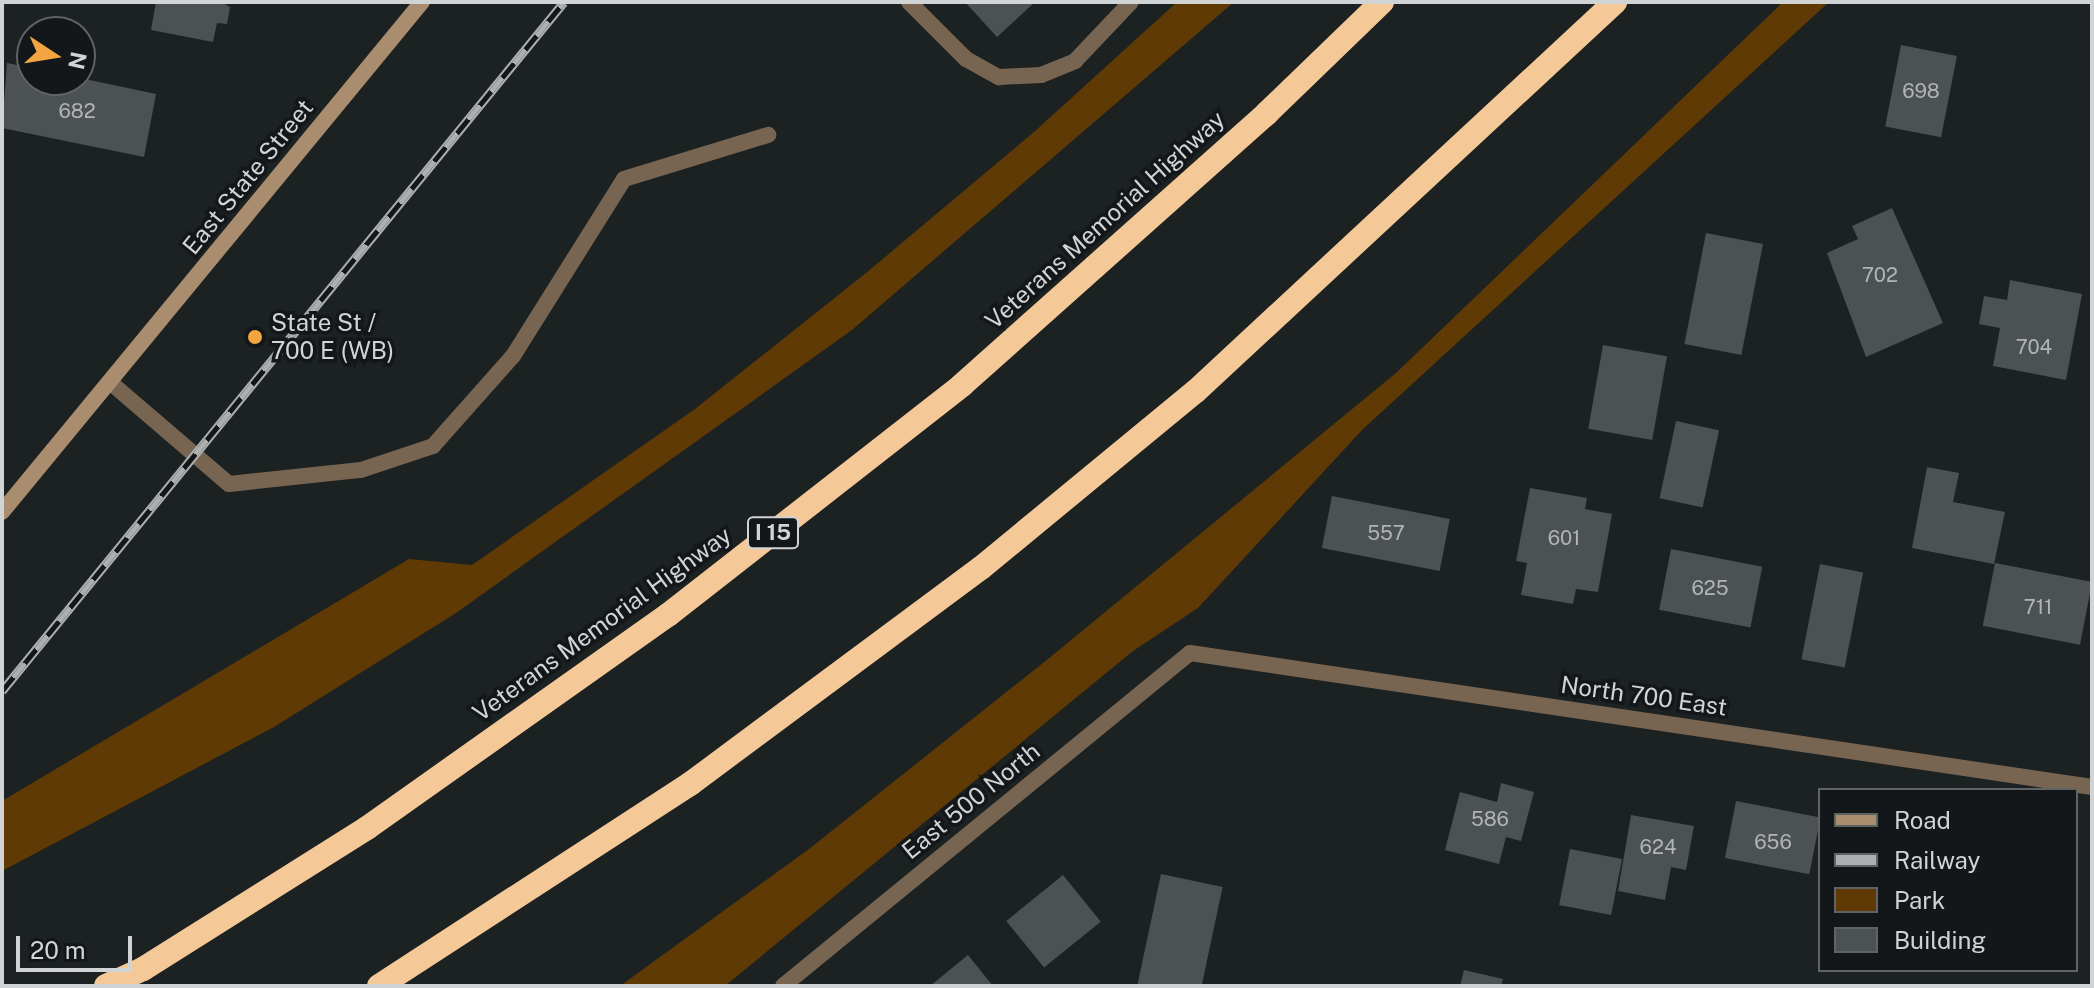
<!DOCTYPE html>
<style>
body{margin:0}
#map{position:relative;width:2094px;height:988px;overflow:hidden;background:#1c2122;font-family:"Public Sans",sans-serif}
div>[style]{position:absolute}
[style*='--x']{left:calc(var(--x)*1px);top:calc(var(--y)*1px);width:calc(var(--w)*1px);rotate:calc(var(--a)*1deg)}
.green>*{inset:0;background:#5f3a04}
.building>*{inset:0;background:#4c5254;transform-origin:0 0}
.lane>*{height:16px;margin:-8px;padding:0 8px;transform-origin:8px;border-radius:8px;background:#776552}
.street>*{height:16px;margin:-8px;padding:0 8px;transform-origin:8px;border-radius:8px;background:#776552}
.secondary>*{height:16px;margin:-8px;padding:0 8px;transform-origin:8px;border-radius:8px;background:#a98d6e}
.highway>*{height:24px;margin:-12px;padding:0 12px;transform-origin:12px;border-radius:12px;background:#f4c897}
.rail>*{height:9px;margin-top:-4.5px;transform-origin:0;background:repeating-linear-gradient(90deg,#131719 0 18px,#abafb0 0 36px);box-sizing:border-box;border-block:2px solid #abafb0}
.dots>*{width:22px;height:22px;translate:-50% -50%;box-sizing:border-box;border:4px solid #131719;border-radius:50%}
span{translate:-50% -50%;white-space:nowrap;text-align:center;line-height:1.15;-webkit-text-stroke:7px #131719;paint-order:stroke}
.number-label{font-size:20px;color:#b0b4b5}
.number-label span{-webkit-text-stroke-width:0}
.shield-label span{padding:2px 6px;background:#131719;border:2px solid;border-radius:6px;-webkit-text-stroke-width:0}
.shield-label{font-size:22px;color:#d1d4d5;font-weight:700}
.street-label{font-size:24px;color:#d1d4d5}
.poi-label{font-size:24px;color:#d1d4d5}
.left{translate:0 -50%;text-align:left}
.frame{position:absolute;inset:0;border:4px solid #d1d4d5;pointer-events:none}
.legend{position:absolute;left:1818px;top:788px;width:260px;height:184px;box-sizing:border-box;background:#131719;border:2px solid #5f6364;margin:0;padding:10px 14px;list-style:none;font-size:24px;color:#d1d4d5}
.legend li{display:flex;align-items:center;gap:16px;height:40px}
.legend b{width:40px;border:2px solid #5f6364}
.north{position:absolute;left:16px;top:16px;width:80px;height:80px;box-sizing:border-box;background:#131719;border:2px solid #5f6364;border-radius:50%;rotate:102deg;font-size:22px;font-weight:700;line-height:32px;text-align:center;color:#d1d4d5}
.north::after{content:'';display:block;margin:auto;width:28px;height:36px;background:#f2a541;clip-path:polygon(50% 0,100% 100%,50% 72%,0 100%)}
.scale{position:absolute;left:16px;top:936px;width:116px;height:36px;box-sizing:border-box;border:4px solid #d1d4d5;border-top:0;padding-left:10px;font-size:24px;line-height:28px;white-space:nowrap;color:#d1d4d5;-webkit-text-stroke:6px #131719;paint-order:stroke}
</style>
<div id="map">
<div class="green">
<div style="clip-path:polygon(1177px 2px,1234px 2px,852px 330px,456px 613px,274px 727px,2px 871px,2px 801px,409px 559px,472px 565px,695px 409px,866px 273px,1034px 132px)"></div>
<div style="clip-path:polygon(1783px 2px,1829px 2px,1362px 430px,1198px 608px,1133px 651px,725px 986px,620px 986px,809px 849px,1048px 659px,1396px 373px)"></div>
</div>
<div class="building">
<div style="clip-path:polygon(156px 2px,221px 2px,230px 7px,227px 24px,217px 23px,213px 42px,151px 30px)"></div>
<div style="clip-path:polygon(965px 2px,1035px 2px,997px 37px)"></div>
<div style="left:1901px;top:45px;width:57px;height:83px;rotate:11deg"></div>
<div style="clip-path:polygon(7px 63px,32px 68px,32px 80px,80px 78px,156px 94px,144px 157px,2px 128px)"></div>
<div style="clip-path:polygon(1892px 208px,1943px 323px,1866px 357px,1827px 253px,1858px 239px,1852px 226px)"></div>
<div style="left:1706px;top:233px;width:58px;height:113px;rotate:11deg"></div>
<div style="clip-path:polygon(2010px 280px,2082px 294px,2066px 380px,1993px 366px,2000px 328px,1979px 324px,1984px 296px,2007px 300px)"></div>
<div style="left:1603px;top:345px;width:65px;height:85px;rotate:10deg"></div>
<div style="left:1676px;top:421px;width:44px;height:79px;rotate:12deg"></div>
<div style="clip-path:polygon(1927px 467px,1959px 473px,1953px 502px,2005px 512px,1994px 564px,1912px 548px)"></div>
<div style="clip-path:polygon(1530px 488px,1587px 498px,1585px 509px,1612px 514px,1598px 592px,1576px 589px,1573px 604px,1521px 595px,1527px 563px,1516px 561px)"></div>
<div style="left:1332px;top:496px;width:120px;height:53px;rotate:11deg"></div>
<div style="left:1671px;top:549px;width:93px;height:62px;rotate:11deg"></div>
<div style="left:1995px;top:563px;width:99px;height:64px;rotate:11deg"></div>
<div style="left:1820px;top:564px;width:44px;height:97px;rotate:11deg"></div>
<div style="clip-path:polygon(1501px 783px,1534px 792px,1521px 841px,1506px 837px,1499px 864px,1445px 850px,1460px 792px,1497px 802px)"></div>
<div style="left:1736px;top:801px;width:86px;height:58px;rotate:11deg"></div>
<div style="clip-path:polygon(1631px 815px,1694px 826px,1686px 870px,1671px 867px,1665px 900px,1618px 891px)"></div>
<div style="left:1570px;top:849px;width:53px;height:57px;rotate:11deg"></div>
<div style="left:1161px;top:874px;width:63px;height:115px;rotate:12deg"></div>
<div style="left:1063px;top:875px;width:60px;height:73px;rotate:51deg"></div>
<div style="clip-path:polygon(968px 955px,993px 986px,930px 986px)"></div>
<div style="clip-path:polygon(1464px 970px,1503px 979px,1501px 986px,1460px 986px)"></div>
</div>
<div class="lane">
<div style="--x:909;--y:2;--w:81;--a:45"></div>
<div style="--x:966;--y:59;--w:38;--a:29"></div>
<div style="--x:999;--y:77;--w:42;--a:-2.7"></div>
<div style="--x:1041;--y:75;--w:37;--a:-22"></div>
<div style="--x:1075;--y:61;--w:81;--a:-46.5"></div>
<div style="--x:111;--y:383;--w:155;--a:40.6"></div>
<div style="--x:229;--y:484;--w:133;--a:-6.1"></div>
<div style="--x:361;--y:470;--w:76;--a:-18.4"></div>
<div style="--x:433;--y:446;--w:120;--a:-48.4"></div>
<div style="--x:513;--y:356;--w:209;--a:-57.9"></div>
<div style="--x:624;--y:179;--w:151;--a:-17"></div>
</div>
<div class="street">
<div style="--x:783;--y:986;--w:526;--a:-39.29"></div>
<div style="--x:1190;--y:653;--w:912;--a:8.45"></div>
</div>
<div class="secondary">
<div style="--x:2;--y:512;--w:661;--a:-50.53"></div>
</div>
<div class="highway">
<div style="--x:106;--y:986;--w:41;--a:-24.7"></div>
<div style="--x:143;--y:969;--w:265;--a:-32.2"></div>
<div style="--x:367;--y:828;--w:369;--a:-35.3"></div>
<div style="--x:668;--y:615;--w:373;--a:-38"></div>
<div style="--x:962;--y:385;--w:409;--a:-41.7"></div>
<div style="--x:1267;--y:113;--w:160;--a:-44"></div>
<div style="--x:379;--y:986;--w:371;--a:-33"></div>
<div style="--x:690;--y:784;--w:362;--a:-36.6"></div>
<div style="--x:981;--y:568;--w:278;--a:-39.5"></div>
<div style="--x:1196;--y:391;--w:572;--a:-42.87"></div>
</div>
<div class="rail">
<div style="--x:2;--y:691;--w:889;--a:-50.8"></div>
</div>
<div class="dots">
<div style="left:255px;top:337px;background:#f2a541"></div>
</div>
<div class="number-label">
<span style="left:1921px;top:91px">698</span>
<span style="left:77px;top:111px">682</span>
<span style="left:1880px;top:275px">702</span>
<span style="left:2034px;top:347px">704</span>
<span style="left:1386px;top:533px">557</span>
<span style="left:1564px;top:538px">601</span>
<span style="left:1710px;top:588px">625</span>
<span style="left:2038px;top:607px">711</span>
<span style="left:1490px;top:819px">586</span>
<span style="left:1773px;top:842px">656</span>
<span style="left:1658px;top:847px">624</span>
</div>
<div class="shield-label">
<span style="left:773px;top:533px">I 15</span>
</div>
<div class="street-label">
<span style="left:248px;top:177px;rotate:-51deg">East State Street</span>
<span style="left:1105px;top:220px;rotate:-42deg">Veterans Memorial Highway</span>
<span style="left:602px;top:624px;rotate:-36deg">Veterans Memorial Highway</span>
<span style="left:1644px;top:696px;rotate:8deg">North 700 East</span>
<span style="left:971px;top:801px;rotate:-39deg">East 500 North</span>
</div>
<div class="poi-label">
<span class="left" style="left:271px;top:337px">State St /<br>700 E (WB)</span>
</div>
<div class="frame"></div>
<ul class="legend">
<li><b style="height:10px;background:#a98d6e"></b>Road</li>
<li><b style="height:10px;background:#abafb0"></b>Railway</li>
<li><b style="height:22px;background:#5f3a04"></b>Park</li>
<li><b style="height:22px;background:#4c5254"></b>Building</li>
</ul>
<div class="north">N</div>
<div class="scale">20 m</div>
</div>
